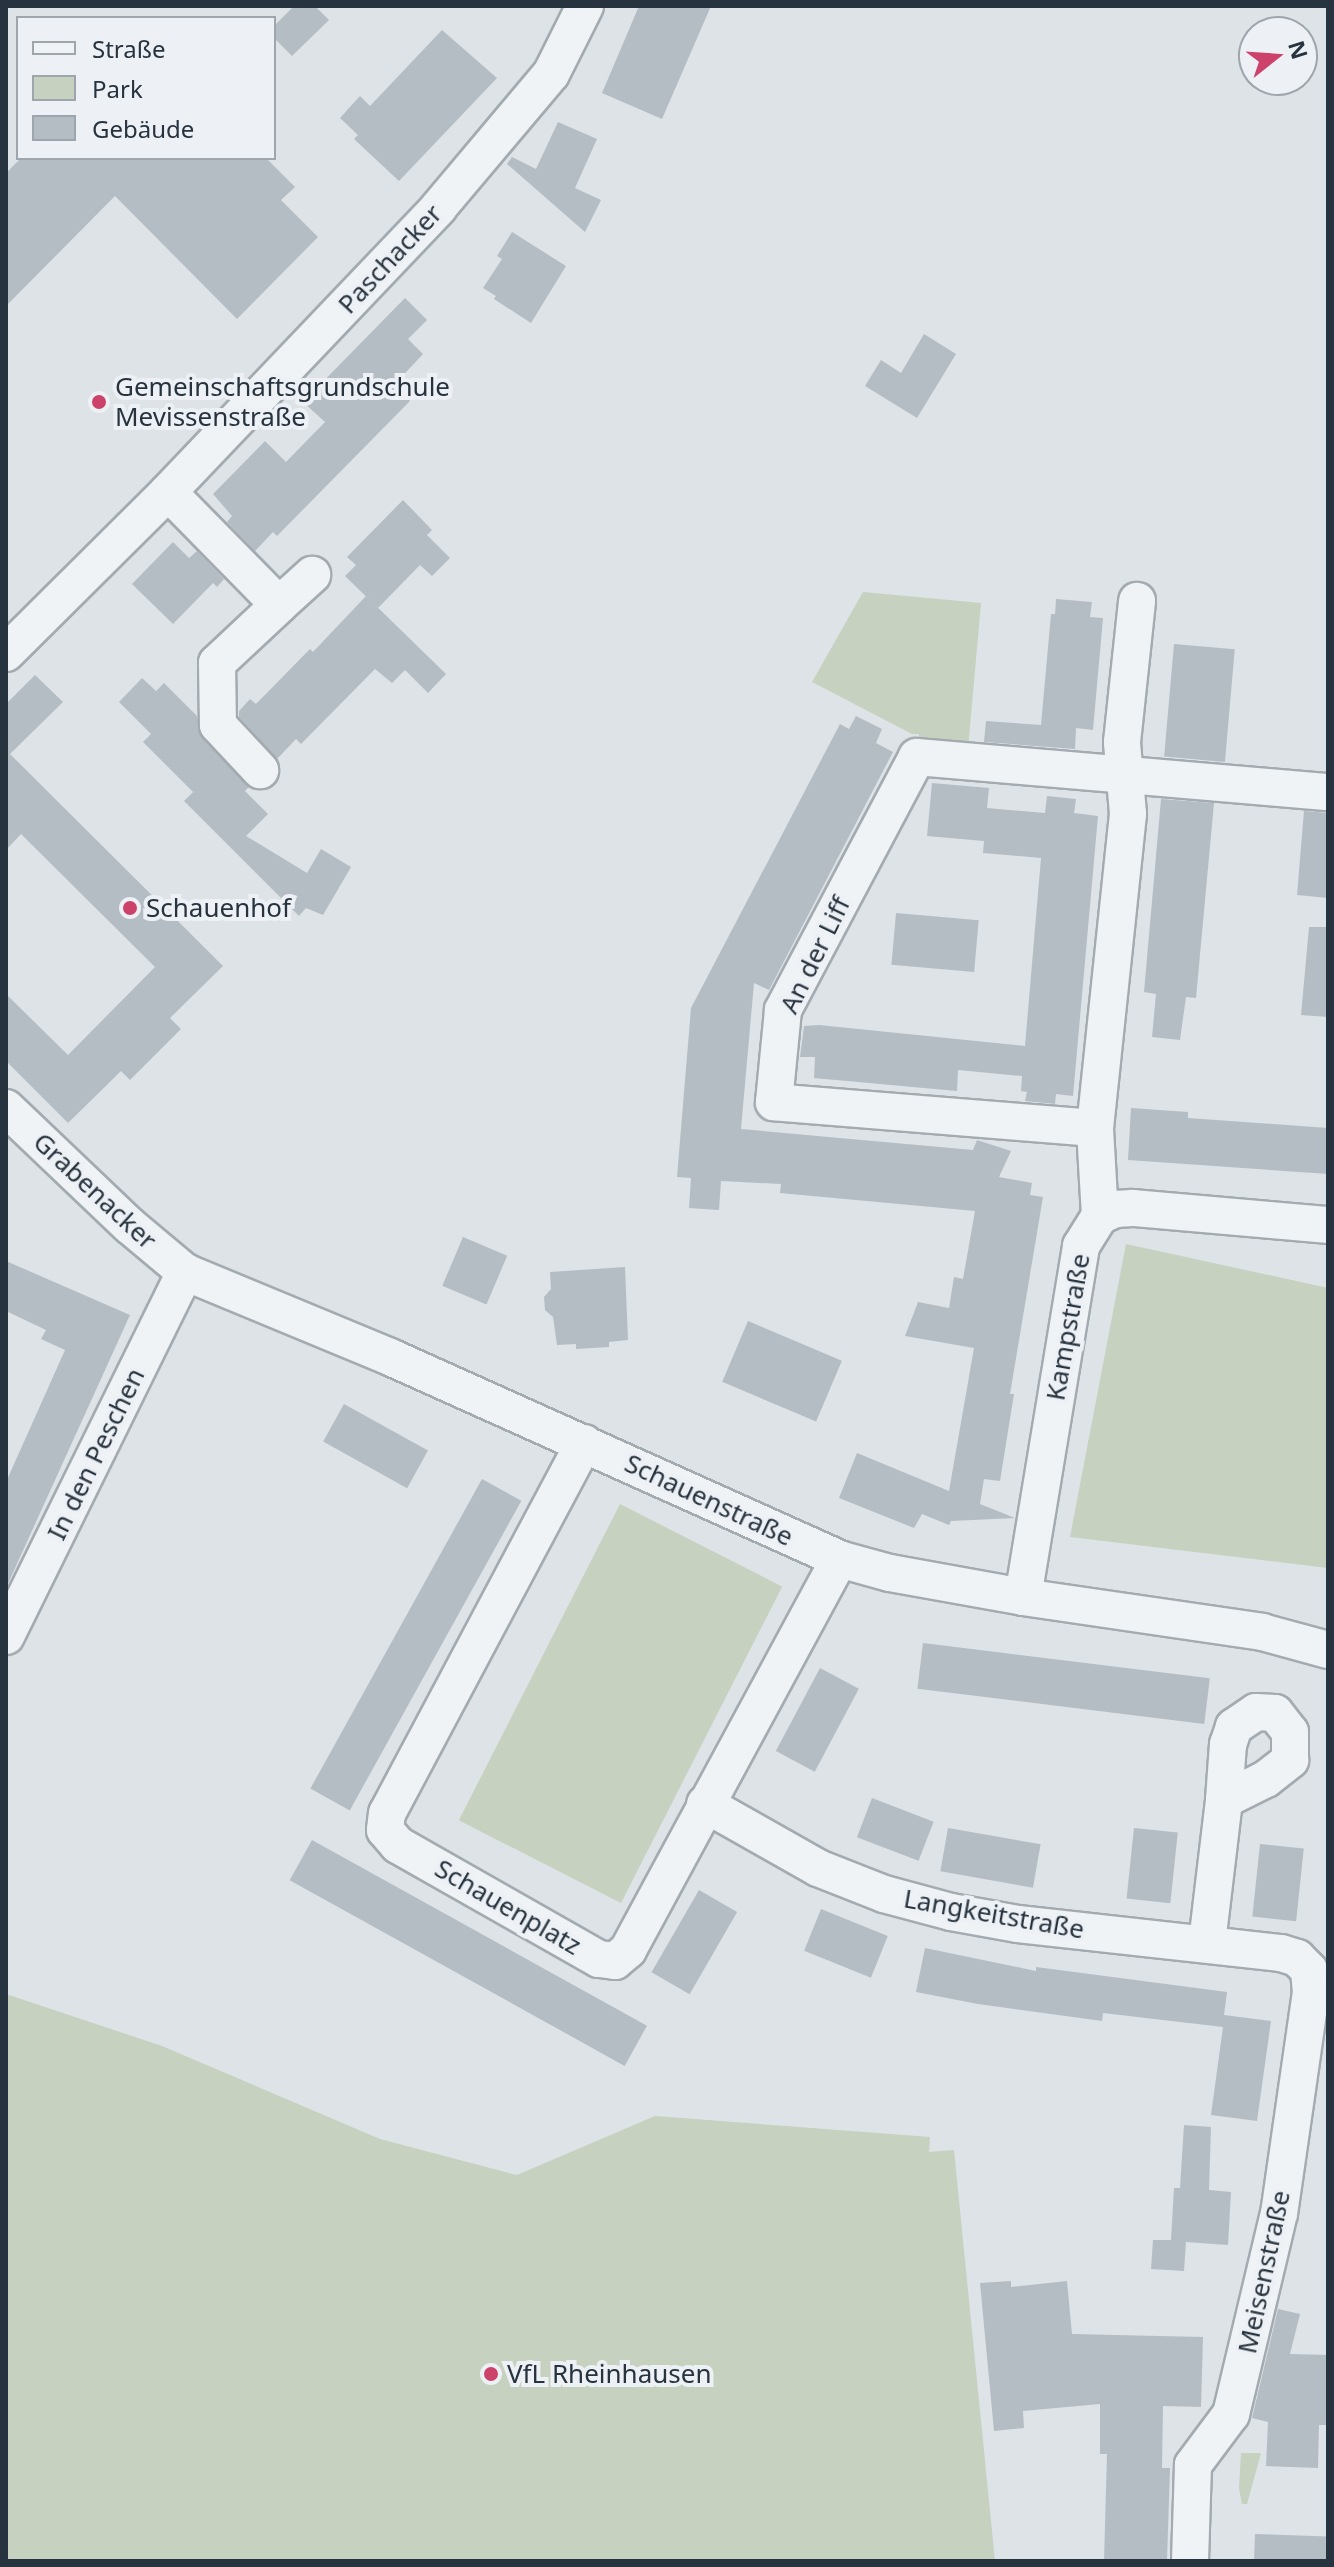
<!DOCTYPE html>
<meta charset="utf-8">
<style>
body{margin:0}
#map{position:relative;width:1334px;height:2567px;overflow:hidden;background:#dde3e7;font-family:"Noto Sans",sans-serif}
div>[style]{position:absolute}
[style*='--x']{left:calc(var(--x)*1px);top:calc(var(--y)*1px);width:calc(var(--w)*1px);rotate:calc(var(--a)*1deg)}
.green>*{inset:0;background:#c6d1bf;transform-origin:0 0}
.building>*{inset:0;background:#b5bdc4;transform-origin:0 0}
.roads{filter:drop-shadow(2px 0 #a3abb1) drop-shadow(-2px 0 #a3abb1) drop-shadow(0 2px #a3abb1) drop-shadow(0 -2px #a3abb1)}
.minor>*{height:36px;margin:-18px;padding:0 18px;transform-origin:18px;border-radius:18px;background:#f0f3f6}
.dots>*{width:22px;height:22px;translate:-50% -50%;box-sizing:border-box;border:4px solid #edf1f5;border-radius:50%}
span{translate:-50% -50%;white-space:nowrap;text-align:center;line-height:1.15;-webkit-text-stroke:8px #edf1f5;paint-order:stroke}
.street-label{font-size:26px;color:#27333e}
.poi-label{font-size:26px;color:#27333e}
.left{translate:0 -50%;text-align:left}
.frame{position:absolute;inset:0;border:8px solid #27333e;pointer-events:none}
.legend{position:absolute;left:16px;top:16px;width:260px;height:144px;box-sizing:border-box;background:#edf1f5;border:2px solid #9ea5ac;margin:0;padding:10px 14px;list-style:none;font-size:24px;color:#27333e}
.legend li{display:flex;align-items:center;gap:16px;height:40px}
.legend b{width:40px;border:2px solid #9ea5ac}
.north{position:absolute;left:1238px;top:16px;width:80px;height:80px;box-sizing:border-box;background:#edf1f5;border:2px solid #9ea5ac;border-radius:50%;rotate:73deg;font-size:22px;font-weight:700;line-height:32px;text-align:center;color:#27333e}
.north::after{content:'';display:block;margin:auto;width:28px;height:36px;background:#cd426b;clip-path:polygon(50% 0,100% 100%,50% 72%,0 100%)}
</style>
<div id="map">
<div class="green">
<div style="clip-path:polygon(863px 592px,981px 603px,968px 749px,919px 745px,919px 734px,912px 734px,812px 682px)"></div>
<div style="clip-path:polygon(1126px 1244px,1328px 1288px,1328px 1568px,1070px 1537px)"></div>
<div style="left:620px;top:1504px;width:182px;height:355px;rotate:27deg"></div>
<div style="clip-path:polygon(6px 1994px,162px 2046px,380px 2139px,517px 2175px,655px 2116px,930px 2137px,929px 2152px,954px 2150px,995px 2561px,6px 2561px)"></div>
<div style="clip-path:polygon(1241px 2453px,1261px 2453px,1247px 2504px,1242px 2504px,1239px 2488px)"></div>
</div>
<div class="building">
<div style="clip-path:polygon(294px 6px,315px 6px,329px 20px,292px 56px,274px 38px,274px 26px)"></div>
<div style="clip-path:polygon(639px 6px,711px 6px,662px 119px,602px 93px)"></div>
<div style="clip-path:polygon(442px 30px,497px 78px,399px 181px,354px 139px,358px 135px,340px 118px,360px 96px,370px 106px)"></div>
<div style="clip-path:polygon(558px 122px,597px 139px,575px 188px,601px 200px,585px 232px,507px 164px,512px 157px,536px 169px)"></div>
<div style="clip-path:polygon(21px 158px,266px 158px,295px 187px,281px 200px,318px 237px,237px 319px,115px 196px,6px 306px,6px 173px)"></div>
<div style="clip-path:polygon(512px 232px,566px 266px,531px 323px,494px 299px,496px 296px,483px 288px,502px 259px,497px 256px)"></div>
<div style="clip-path:polygon(405px 298px,427px 320px,408px 339px,423px 354px,394px 385px,410px 401px,277px 536px,273px 532px,255px 551px,227px 522px,232px 516px,213px 494px,265px 441px,286px 462px,325px 422px,303px 402px)"></div>
<div style="clip-path:polygon(924px 334px,956px 354px,917px 418px,865px 386px,881px 360px,901px 373px)"></div>
<div style="clip-path:polygon(403px 500px,432px 530px,427px 535px,450px 558px,432px 576px,420px 565px,378px 608px,345px 576px,356px 565px,347px 557px)"></div>
<div style="clip-path:polygon(173px 542px,189px 558px,197px 551px,224px 579px,217px 587px,213px 583px,173px 624px,132px 584px)"></div>
<div style="clip-path:polygon(366px 596px,446px 674px,428px 693px,405px 670px,392px 683px,375px 669px,301px 744px,296px 739px,277px 759px,239px 717px,239px 711px,250px 699px,256px 704px,310px 649px,313px 652px)"></div>
<div style="clip-path:polygon(1056px 599px,1092px 602px,1090px 617px,1103px 618px,1093px 730px,1076px 728px,1075px 749px,984px 742px,986px 721px,1041px 725px,1051px 614px,1055px 614px)"></div>
<div style="left:1174px;top:644px;width:61px;height:113px;rotate:5deg"></div>
<div style="clip-path:polygon(35px 675px,63px 702px,10px 754px,223px 966px,170px 1018px,181px 1029px,130px 1080px,121px 1071px,68px 1123px,6px 1061px,6px 994px,68px 1055px,155px 967px,21px 834px,6px 850px,6px 704px)"></div>
<div style="clip-path:polygon(142px 678px,156px 691px,164px 683px,197px 716px,203px 739px,249px 787px,245px 791px,268px 814px,246px 836px,307px 873px,321px 849px,351px 867px,323px 915px,306px 908px,299px 916px,184px 801px,193px 792px,143px 742px,151px 734px,119px 702px)"></div>
<div style="clip-path:polygon(856px 716px,882px 729px,876px 743px,893px 752px,769px 990px,754px 983px,741px 1129px,973px 1150px,977px 1140px,1011px 1151px,999px 1177px,1032px 1183px,1030px 1195px,1043px 1197px,1010px 1394px,1014px 1394px,1000px 1481px,984px 1479px,980px 1504px,1015px 1518px,951px 1521px,949px 1525px,922px 1514px,914px 1528px,839px 1498px,857px 1453px,949px 1491px,974px 1348px,905px 1336px,918px 1302px,949px 1308px,954px 1277px,963px 1279px,975px 1211px,780px 1193px,781px 1184px,721px 1181px,719px 1210px,689px 1208px,691px 1178px,677px 1177px,691px 1008px,840px 724px,849px 729px)"></div>
<div style="clip-path:polygon(932px 783px,989px 788px,987px 808px,1045px 813px,1047px 796px,1076px 799px,1074px 813px,1098px 816px,1073px 1096px,1056px 1094px,1055px 1104px,1025px 1101px,1027px 1092px,1021px 1091px,1022px 1076px,958px 1070px,957px 1091px,814px 1078px,815px 1057px,800px 1057px,804px 1026px,819px 1025px,1025px 1046px,1041px 858px,983px 853px,984px 841px,927px 836px)"></div>
<div style="clip-path:polygon(1161px 799px,1214px 803px,1196px 998px,1186px 997px,1180px 1040px,1152px 1037px,1156px 994px,1144px 992px)"></div>
<div style="clip-path:polygon(1304px 811px,1328px 813px,1328px 898px,1297px 895px)"></div>
<div style="left:896px;top:913px;width:83px;height:52px;rotate:5deg"></div>
<div style="clip-path:polygon(1309px 927px,1328px 927px,1328px 1017px,1301px 1015px)"></div>
<div style="clip-path:polygon(1131px 1108px,1188px 1112px,1188px 1118px,1328px 1128px,1328px 1174px,1128px 1160px)"></div>
<div style="left:463px;top:1237px;width:48px;height:53px;rotate:23deg"></div>
<div style="clip-path:polygon(6px 1261px,130px 1315px,6px 1588px,6px 1482px,65px 1350px,41px 1339px,46px 1330px,6px 1311px)"></div>
<div style="clip-path:polygon(625px 1267px,628px 1340px,609px 1342px,609px 1347px,576px 1349px,576px 1344px,557px 1345px,553px 1317px,545px 1310px,544px 1297px,551px 1289px,550px 1272px)"></div>
<div style="left:748px;top:1321px;width:102px;height:66px;rotate:23deg"></div>
<div style="left:344px;top:1404px;width:96px;height:43px;rotate:29deg"></div>
<div style="left:482px;top:1479px;width:45px;height:354px;rotate:29deg"></div>
<div style="left:923px;top:1643px;width:289px;height:46px;rotate:7deg"></div>
<div style="left:820px;top:1668px;width:44px;height:94px;rotate:28deg"></div>
<div style="left:872px;top:1798px;width:66px;height:42px;rotate:21deg"></div>
<div style="left:948px;top:1828px;width:94px;height:44px;rotate:10deg"></div>
<div style="left:1134px;top:1828px;width:44px;height:71px;rotate:6deg"></div>
<div style="left:312px;top:1840px;width:383px;height:46px;rotate:29deg"></div>
<div style="left:1260px;top:1844px;width:44px;height:73px;rotate:6deg"></div>
<div style="left:699px;top:1890px;width:44px;height:95px;rotate:30deg"></div>
<div style="left:821px;top:1909px;width:72px;height:45px;rotate:22deg"></div>
<div style="clip-path:polygon(925px 1948px,1036px 1971px,1036px 1967px,1227px 1992px,1224px 2015px,1271px 2021px,1257px 2121px,1211px 2115px,1223px 2027px,1103px 2013px,1102px 2021px,978px 2004px,916px 1992px)"></div>
<div style="clip-path:polygon(1184px 2125px,1211px 2127px,1209px 2190px,1231px 2192px,1228px 2245px,1186px 2242px,1184px 2271px,1151px 2269px,1153px 2240px,1171px 2240px,1174px 2188px,1180px 2188px)"></div>
<div style="clip-path:polygon(1011px 2281px,1011px 2287px,1067px 2281px,1072px 2334px,1203px 2337px,1201px 2407px,1163px 2406px,1162px 2468px,1170px 2468px,1167px 2561px,1104px 2561px,1107px 2454px,1100px 2454px,1100px 2404px,1023px 2411px,1024px 2428px,994px 2431px,980px 2283px)"></div>
<div style="clip-path:polygon(1278px 2309px,1300px 2314px,1290px 2354px,1328px 2355px,1328px 2425px,1319px 2425px,1318px 2468px,1266px 2466px,1268px 2422px,1252px 2418px)"></div>
<div style="left:1255px;top:2534px;width:73px;height:27px;rotate:2deg"></div>
</div>
<div class="roads">
<div class="minor">
<div style="--x:168;--y:492;--w:158;--a:45.5"></div>
<div style="--x:279;--y:605;--w:85;--a:136.9"></div>
<div style="--x:217;--y:663;--w:62;--a:89.1"></div>
<div style="--x:218;--y:725;--w:62;--a:47"></div>
<div style="--x:279;--y:605;--w:45;--a:-42.3"></div>
<div style="--x:6;--y:653;--w:228;--a:-44.8"></div>
<div style="--x:168;--y:492;--w:392;--a:-46.4"></div>
<div style="--x:438;--y:208;--w:175;--a:-49.9"></div>
<div style="--x:551;--y:74;--w:76;--a:-63.4"></div>
<div style="--x:6;--y:1108;--w:171;--a:43.6"></div>
<div style="--x:130;--y:1226;--w:72;--a:39.9"></div>
<div style="--x:185;--y:1272;--w:222;--a:22.5"></div>
<div style="--x:390;--y:1357;--w:492;--a:24.2"></div>
<div style="--x:839;--y:1559;--w:53;--a:15.4"></div>
<div style="--x:890;--y:1573;--w:135;--a:10.2"></div>
<div style="--x:1023;--y:1597;--w:242;--a:8.3"></div>
<div style="--x:1262;--y:1632;--w:68;--a:15.3"></div>
<div style="--x:1095;--y:1128;--w:322;--a:-175.4"></div>
<div style="--x:774;--y:1102;--w:92;--a:-84.4"></div>
<div style="--x:783;--y:1010;--w:286;--a:-62.1"></div>
<div style="--x:917;--y:757;--w:412;--a:4.9"></div>
<div style="--x:1100;--y:1216;--w:88;--a:-93.3"></div>
<div style="--x:1095;--y:1128;--w:316;--a:-84"></div>
<div style="--x:1128;--y:814;--w:72;--a:-94.8"></div>
<div style="--x:1122;--y:742;--w:142;--a:-83.9"></div>
<div style="--x:584;--y:1443;--w:419;--a:118"></div>
<div style="--x:387;--y:1813;--w:17;--a:97"></div>
<div style="--x:385;--y:1830;--w:20;--a:49"></div>
<div style="--x:398;--y:1845;--w:231;--a:29.6"></div>
<div style="--x:599;--y:1959;--w:16;--a:7"></div>
<div style="--x:615;--y:1961;--w:17;--a:-40"></div>
<div style="--x:628;--y:1950;--w:444;--a:-61.6"></div>
<div style="--x:1023;--y:1597;--w:356;--a:-80.6"></div>
<div style="--x:1081;--y:1246;--w:36;--a:-58"></div>
<div style="--x:1100;--y:1216;--w:17;--a:-25"></div>
<div style="--x:1115;--y:1209;--w:18;--a:-3"></div>
<div style="--x:1133;--y:1208;--w:196;--a:5"></div>
<div style="--x:6;--y:1636;--w:406;--a:-63.8"></div>
<div style="--x:705;--y:1804;--w:130;--a:29.5"></div>
<div style="--x:818;--y:1868;--w:71;--a:21.5"></div>
<div style="--x:884;--y:1894;--w:69;--a:15"></div>
<div style="--x:951;--y:1912;--w:68;--a:10.2"></div>
<div style="--x:1018;--y:1924;--w:265;--a:6.3"></div>
<div style="--x:1281;--y:1953;--w:17;--a:17"></div>
<div style="--x:1297;--y:1958;--w:17;--a:45"></div>
<div style="--x:1309;--y:1970;--w:22;--a:85"></div>
<div style="--x:1311;--y:1992;--w:223;--a:98.2"></div>
<div style="--x:1279;--y:2213;--w:207;--a:103.4"></div>
<div style="--x:1231;--y:2414;--w:64;--a:126.7"></div>
<div style="--x:1193;--y:2465;--w:96;--a:91.8"></div>
<div style="--x:1207;--y:1943;--w:144;--a:-83.2"></div>
<div style="--x:1224;--y:1800;--w:47;--a:-26.6"></div>
<div style="--x:1266;--y:1779;--w:31;--a:-38"></div>
<div style="--x:1290;--y:1760;--w:28;--a:-90"></div>
<div style="--x:1290;--y:1732;--w:24;--a:-128"></div>
<div style="--x:1275;--y:1713;--w:19;--a:-177"></div>
<div style="--x:1256;--y:1712;--w:27;--a:146"></div>
<div style="--x:1234;--y:1727;--w:18;--a:109"></div>
<div style="--x:1228;--y:1744;--w:56;--a:94.1"></div>
</div>
</div>
<div class="dots">
<div style="left:99px;top:402px;background:#cd426b"></div>
<div style="left:130px;top:908px;background:#cd426b"></div>
<div style="left:491px;top:2374px;background:#cd426b"></div>
</div>
<div class="street-label">
<span style="left:390px;top:259px;rotate:-47deg">Paschacker</span>
<span style="left:815px;top:955px;rotate:-64deg">An der Liff</span>
<span style="left:95px;top:1191px;rotate:43deg">Grabenacker</span>
<span style="left:1068px;top:1327px;rotate:-80deg">Kampstraße</span>
<span style="left:96px;top:1454px;rotate:-64deg">In den Peschen</span>
<span style="left:709px;top:1500px;rotate:25deg">Schauenstraße</span>
<span style="left:508px;top:1907px;rotate:30deg">Schauenplatz</span>
<span style="left:994px;top:1914px;rotate:10deg">Langkeitstraße</span>
<span style="left:1264px;top:2272px;rotate:-78deg">Meisenstraße</span>
</div>
<div class="poi-label">
<span class="left" style="left:115px;top:402px">Gemeinschaftsgrundschule<br>Mevissenstraße</span>
<span class="left" style="left:146px;top:908px">Schauenhof</span>
<span class="left" style="left:507px;top:2374px">VfL Rheinhausen</span>
</div>
<div class="frame"></div>
<ul class="legend">
<li><b style="height:10px;background:#f0f3f6"></b>Straße</li>
<li><b style="height:22px;background:#c6d1bf"></b>Park</li>
<li><b style="height:22px;background:#b5bdc4"></b>Gebäude</li>
</ul>
<div class="north">N</div>
</div>
